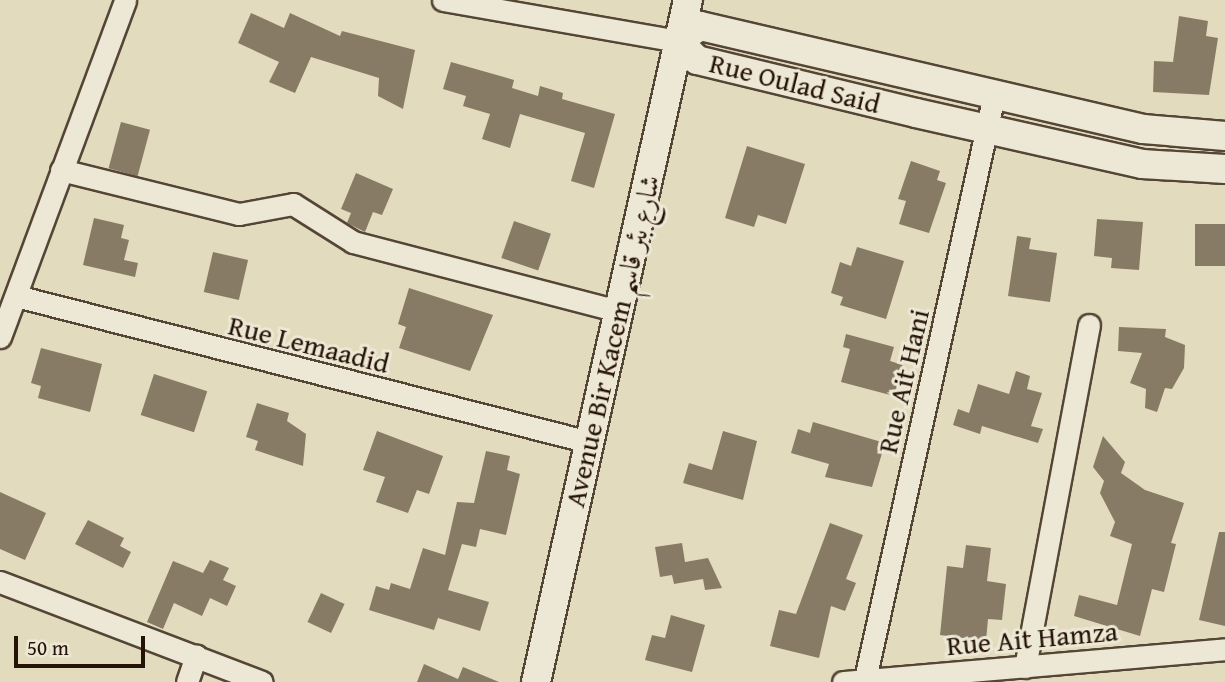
<!DOCTYPE html>
<meta charset="utf-8">
<style>
body{margin:0}
#map{position:relative;width:1225px;height:682px;overflow:hidden;background:#e3dbbe;font-family:"Gentium Book Plus",Amiri,serif}
div>[style]{position:absolute}
[style*='--x']{left:calc(var(--x)*1px);top:calc(var(--y)*1px);width:calc(var(--w)*1px);rotate:calc(var(--a)*1deg)}
.building>*{inset:0;background:#887b66;transform-origin:0 0}
.roads{filter:drop-shadow(2px 0 #554535) drop-shadow(-2px 0 #554535) drop-shadow(0 2px #554535) drop-shadow(0 -2px #554535)}
.street>*{height:21px;margin:-10.5px;padding:0 10.5px;transform-origin:10.5px;border-radius:10.5px;background:#ede8d5}
.secondary>*{height:28px;margin:-14px;padding:0 14px;transform-origin:14px;border-radius:14px;background:#ede8d5}
span{translate:-50% -50%;white-space:nowrap;text-align:center;line-height:1.15;-webkit-text-stroke:6px #ede8d5;paint-order:stroke}
.street-label{font-size:28px;color:#261307}
.scale{position:absolute;left:14px;top:636px;width:131px;height:32px;box-sizing:border-box;border:4px solid #261307;border-top:0;padding-left:9px;font-size:21px;line-height:24px;white-space:nowrap;color:#261307;-webkit-text-stroke:5px #ede8d5;paint-order:stroke}
</style>
<div id="map">
<div class="building">
<div style="clip-path:polygon(251px 13px,284px 28px,290px 13px,340px 36px,342px 31px,415px 50px,403px 109px,378px 96px,379px 78px,311px 57px,295px 93px,269px 82px,279px 62px,238px 43px)"></div>
<div style="clip-path:polygon(1179px 16px,1208px 21px,1206px 36px,1218px 38px,1209px 95px,1153px 92px,1154px 61px,1173px 62px)"></div>
<div style="clip-path:polygon(451px 62px,514px 80px,512px 88px,538px 96px,540px 86px,563px 93px,562px 99px,615px 114px,594px 188px,571px 181px,585px 133px,520px 114px,510px 148px,482px 139px,490px 114px,463px 106px,466px 96px,443px 89px)"></div>
<div style="left:121px;top:122px;width:30px;height:48px;rotate:15deg"></div>
<div style="clip-path:polygon(747px 146px,805px 164px,786px 224px,758px 215px,754px 227px,725px 218px)"></div>
<div style="clip-path:polygon(911px 161px,940px 171px,937px 180px,946px 183px,929px 233px,899px 224px,906px 201px,898px 199px)"></div>
<div style="clip-path:polygon(356px 173px,393px 189px,382px 215px,373px 212px,365px 232px,347px 223px,351px 213px,341px 209px)"></div>
<div style="clip-path:polygon(94px 218px,124px 225px,121px 238px,129px 240px,124px 260px,138px 263px,135px 277px,83px 265px)"></div>
<div style="clip-path:polygon(1097px 219px,1143px 222px,1139px 270px,1111px 268px,1112px 258px,1094px 256px)"></div>
<div style="left:514px;top:221px;width:39px;height:39px;rotate:19deg"></div>
<div style="left:1225px;top:224px;width:42px;height:30px;rotate:90deg"></div>
<div style="clip-path:polygon(1017px 236px,1031px 238px,1029px 249px,1057px 253px,1050px 302px,1008px 296px)"></div>
<div style="clip-path:polygon(857px 247px,904px 261px,886px 319px,840px 305px,843px 297px,831px 293px,840px 262px,851px 266px)"></div>
<div style="left:213px;top:252px;width:36px;height:41px;rotate:13deg"></div>
<div style="clip-path:polygon(409px 288px,493px 315px,470px 371px,399px 348px,406px 327px,398px 324px)"></div>
<div style="clip-path:polygon(1119px 327px,1166px 329px,1165px 337px,1185px 345px,1184px 368px,1172px 389px,1165px 388px,1157px 412px,1145px 408px,1146px 389px,1130px 383px,1142px 353px,1118px 351px)"></div>
<div style="clip-path:polygon(846px 334px,894px 347px,890px 361px,903px 365px,894px 396px,841px 382px,850px 349px,843px 347px)"></div>
<div style="clip-path:polygon(41px 348px,102px 364px,90px 412px,38px 398px,41px 386px,31px 383px)"></div>
<div style="clip-path:polygon(1016px 371px,1030px 376px,1027px 389px,1042px 393px,1031px 426px,1043px 429px,1038px 443px,982px 426px,980px 434px,953px 425px,958px 409px,969px 413px,978px 384px,1009px 394px)"></div>
<div style="left:154px;top:374px;width:56px;height:43px;rotate:18deg"></div>
<div style="clip-path:polygon(257px 403px,289px 413px,287px 421px,306px 434px,303px 466px,255px 450px,258px 441px,246px 437px)"></div>
<div style="clip-path:polygon(813px 422px,885px 443px,872px 487px,825px 477px,829px 464px,791px 453px,798px 429px,810px 433px)"></div>
<div style="clip-path:polygon(377px 431px,443px 456px,429px 494px,417px 490px,408px 513px,376px 502px,385px 477px,363px 470px)"></div>
<div style="clip-path:polygon(723px 431px,757px 441px,743px 500px,683px 483px,689px 463px,712px 470px)"></div>
<div style="clip-path:polygon(1103px 436px,1125px 462px,1121px 473px,1145px 490px,1184px 503px,1171px 543px,1176px 544px,1164px 592px,1152px 589px,1140px 636px,1074px 616px,1079px 595px,1117px 605px,1132px 544px,1110px 536px,1115px 522px,1100px 493px,1104px 481px,1093px 467px)"></div>
<div style="clip-path:polygon(486px 451px,510px 456px,507px 470px,520px 474px,506px 535px,480px 529px,476px 547px,462px 544px,448px 590px,489px 602px,480px 631px,438px 618px,434px 630px,369px 610px,376px 586px,389px 590px,391px 583px,410px 589px,423px 548px,445px 555px,457px 502px,474px 503px)"></div>
<div style="clip-path:polygon(0 492px,46px 513px,25px 560px,0 549px)"></div>
<div style="clip-path:polygon(88px 520px,124px 538px,120px 546px,131px 552px,123px 568px,75px 544px)"></div>
<div style="clip-path:polygon(830px 523px,863px 535px,846px 579px,856px 583px,845px 611px,831px 606px,819px 658px,770px 646px,779px 610px,796px 614px)"></div>
<div style="clip-path:polygon(1219px 532px,1225px 532px,1225px 626px,1199px 620px)"></div>
<div style="clip-path:polygon(682px 543px,685px 562px,708px 558px,722px 588px,705px 590px,703px 579px,674px 584px,672px 575px,660px 577px,655px 547px)"></div>
<div style="clip-path:polygon(966px 545px,991px 548px,987px 581px,1006px 584px,1002px 620px,988px 619px,986px 641px,940px 635px,947px 566px,963px 568px)"></div>
<div style="clip-path:polygon(210px 560px,229px 568px,223px 580px,236px 586px,227px 606px,210px 598px,202px 616px,174px 603px,163px 629px,147px 622px,173px 561px,203px 573px)"></div>
<div style="left:321px;top:593px;width:26px;height:32px;rotate:25deg"></div>
<div style="clip-path:polygon(671px 615px,705px 625px,692px 672px,645px 660px,652px 635px,665px 638px)"></div>
<div style="clip-path:polygon(424px 664px,458px 679px,463px 667px,499px 682px,417px 682px)"></div>
</div>
<div class="roads">
<div class="street">
<div style="--x:443;--y:0;--w:239;--a:9.9"></div>
<div style="--x:61;--y:170;--w:183;--a:13.9"></div>
<div style="--x:239;--y:214;--w:55;--a:-10.5"></div>
<div style="--x:293;--y:204;--w:71;--a:32.3"></div>
<div style="--x:353;--y:242;--w:274;--a:14.6"></div>
<div style="--x:16;--y:296;--w:591;--a:14.29"></div>
<div style="--x:0;--y:337;--w:359;--a:-69.6"></div>
<div style="--x:0;--y:582;--w:280;--a:20.9"></div>
<div style="--x:1025;--y:667;--w:348;--a:-79.4"></div>
<div style="--x:865;--y:679;--w:598;--a:-77.54"></div>
<div style="--x:187;--y:682;--w:28;--a:-71"></div>
<div style="--x:843;--y:682;--w:383;--a:-4.9"></div>
</div>
<div class="secondary">
<div style="--x:1225;--y:136;--w:82;--a:-175.1"></div>
<div style="--x:1143;--y:129;--w:455;--a:-166.9"></div>
<div style="--x:700;--y:26;--w:27;--a:146"></div>
<div style="--x:678;--y:41;--w:27;--a:45"></div>
<div style="--x:697;--y:60;--w:225;--a:13.6"></div>
<div style="--x:916;--y:113;--w:232;--a:12.7"></div>
<div style="--x:1142;--y:164;--w:83;--a:3.4"></div>
<div style="--x:536;--y:682;--w:699;--a:-77.44"></div>
</div>
</div>
<div class="street-label">
<span style="left:795px;top:83px;rotate:14deg">Rue Oulad Said</span>
<span style="left:612px;top:341px;rotate:-77deg">Avenue Bir Kacem شارع بئر قاسم</span>
<span style="left:309px;top:344px;rotate:14deg">Rue Lemaadid</span>
<span style="left:903px;top:381px;rotate:-77deg">Rue Ait Hani</span>
<span style="left:1032px;top:638px;rotate:-5deg">Rue Ait Hamza</span>
</div>
<div class="scale">50 m</div>
</div>
